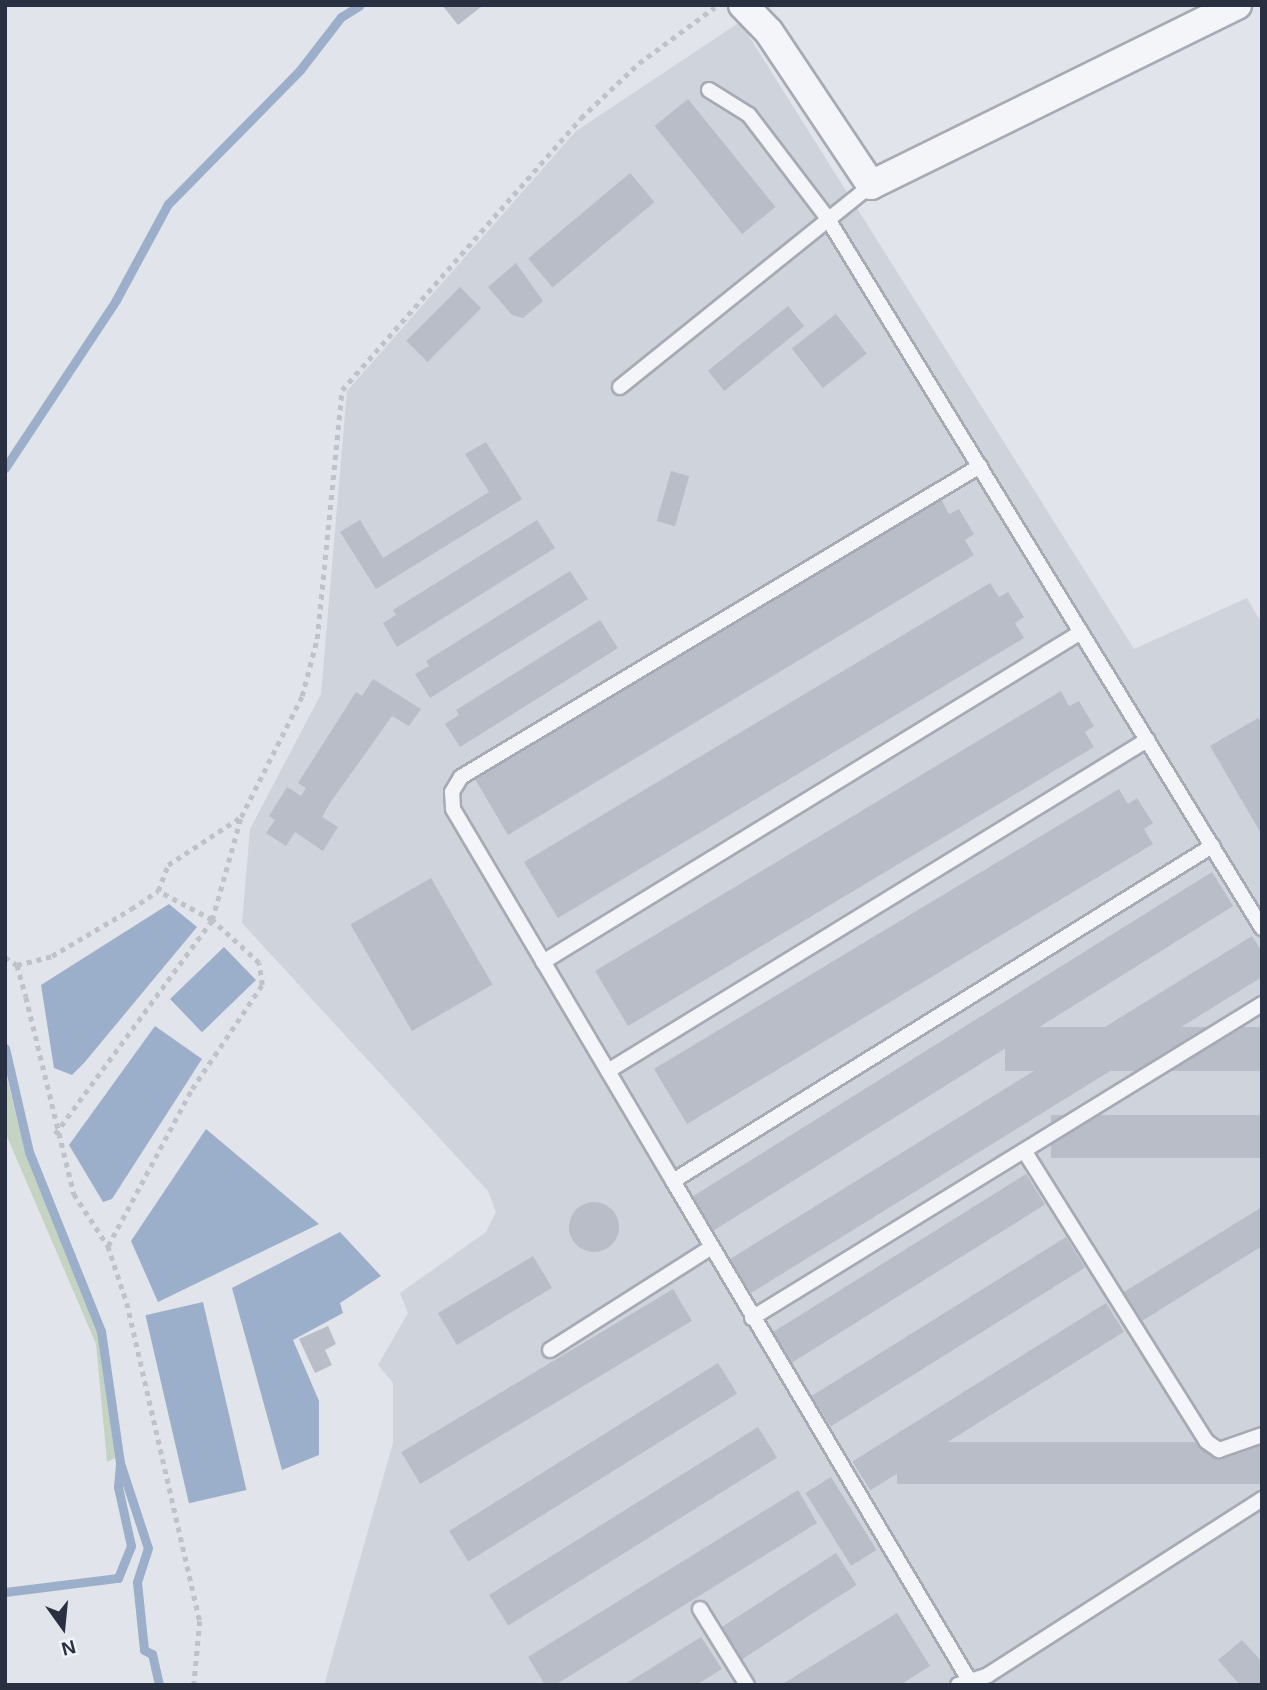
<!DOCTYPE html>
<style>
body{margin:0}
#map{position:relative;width:1267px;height:1690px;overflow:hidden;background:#e1e4ea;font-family:Helvetica,sans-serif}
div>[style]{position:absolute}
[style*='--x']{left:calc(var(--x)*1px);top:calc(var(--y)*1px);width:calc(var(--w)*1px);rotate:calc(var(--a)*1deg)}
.built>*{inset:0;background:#cfd3dc}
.green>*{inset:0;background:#c5d4c2}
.water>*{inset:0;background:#9cafca;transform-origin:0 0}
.stream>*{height:9px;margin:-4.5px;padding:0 4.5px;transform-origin:4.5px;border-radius:4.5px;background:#9cafca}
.building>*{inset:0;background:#b8bdc7;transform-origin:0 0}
.round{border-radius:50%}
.path>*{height:4.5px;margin-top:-2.25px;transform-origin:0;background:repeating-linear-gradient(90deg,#bfc2c9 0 5px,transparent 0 10px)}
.roads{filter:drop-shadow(2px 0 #a6aab4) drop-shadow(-2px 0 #a6aab4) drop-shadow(0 2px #a6aab4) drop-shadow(0 -2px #a6aab4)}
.service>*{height:14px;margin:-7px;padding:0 7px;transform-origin:7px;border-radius:7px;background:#f4f5f8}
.minor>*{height:28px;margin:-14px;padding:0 14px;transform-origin:14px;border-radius:14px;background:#f4f5f8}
span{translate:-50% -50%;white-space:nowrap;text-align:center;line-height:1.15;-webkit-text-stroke:5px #f1f3f7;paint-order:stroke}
.frame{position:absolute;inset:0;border:7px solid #293042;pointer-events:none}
.north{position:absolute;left:28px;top:1592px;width:70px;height:70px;-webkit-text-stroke:5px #f1f3f7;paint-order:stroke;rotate:165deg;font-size:19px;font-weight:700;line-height:28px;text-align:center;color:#293042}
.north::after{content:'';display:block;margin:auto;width:24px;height:32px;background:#293042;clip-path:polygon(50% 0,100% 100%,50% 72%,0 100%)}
</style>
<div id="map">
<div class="built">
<div style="clip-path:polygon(740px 22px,1134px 649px,1247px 598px,1262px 624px,1262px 1685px,324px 1685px,393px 1443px,393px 1383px,378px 1365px,408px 1313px,400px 1293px,486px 1232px,496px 1212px,488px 1191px,242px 923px,250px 829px,321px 694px,347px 391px,576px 131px)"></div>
</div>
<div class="green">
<div style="clip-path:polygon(5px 1070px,25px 1152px,99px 1336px,115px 1458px,107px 1462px,96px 1344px,5px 1132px)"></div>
</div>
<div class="water">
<div style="clip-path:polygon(169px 904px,197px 927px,84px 1063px,72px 1075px,54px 1068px,41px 985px)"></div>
<div style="left:224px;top:947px;width:46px;height:75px;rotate:46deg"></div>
<div style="clip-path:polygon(155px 1026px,202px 1059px,112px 1199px,103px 1202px,69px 1145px)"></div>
<div style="clip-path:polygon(206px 1129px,319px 1224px,158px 1302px,131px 1241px)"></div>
<div style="clip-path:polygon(340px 1232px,381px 1276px,340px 1303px,343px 1313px,293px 1340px,319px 1401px,319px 1455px,282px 1470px,232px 1288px)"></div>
<div style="left:203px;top:1302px;width:193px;height:59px;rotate:77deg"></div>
</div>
<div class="stream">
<div style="--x:5;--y:468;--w:201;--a:-56.5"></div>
<div style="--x:116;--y:300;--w:109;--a:-61.6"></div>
<div style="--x:168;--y:204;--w:188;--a:-45.4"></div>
<div style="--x:300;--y:70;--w:67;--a:-52.3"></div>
<div style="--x:341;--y:17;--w:22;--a:-32"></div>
<div style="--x:5;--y:1048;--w:107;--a:77"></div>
<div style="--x:29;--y:1152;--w:193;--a:68.1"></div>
<div style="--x:101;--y:1331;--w:133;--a:81.8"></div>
<div style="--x:120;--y:1463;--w:89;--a:71.8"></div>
<div style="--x:148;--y:1548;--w:36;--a:108"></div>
<div style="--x:137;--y:1582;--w:68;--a:84.1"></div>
<div style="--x:144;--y:1650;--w:9;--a:27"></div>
<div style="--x:152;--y:1654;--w:32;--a:77"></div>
<div style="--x:5;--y:1592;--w:114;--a:-7.1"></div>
<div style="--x:118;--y:1578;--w:35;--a:-68"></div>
<div style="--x:131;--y:1546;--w:60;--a:-102.4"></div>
<div style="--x:118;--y:1487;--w:23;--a:-85"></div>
</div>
<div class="building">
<div style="clip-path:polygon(442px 5px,479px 5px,481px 7px,458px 25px)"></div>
<div style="left:688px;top:99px;width:139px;height:43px;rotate:51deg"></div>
<div style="left:630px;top:173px;width:38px;height:133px;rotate:50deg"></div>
<div style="clip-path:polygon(516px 263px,543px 301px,523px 318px,512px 315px,488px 287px)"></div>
<div style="left:460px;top:287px;width:30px;height:76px;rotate:45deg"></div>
<div style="left:788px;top:306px;width:26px;height:103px;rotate:51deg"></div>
<div style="left:836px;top:314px;width:50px;height:56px;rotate:52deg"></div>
<div style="clip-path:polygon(486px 442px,522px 499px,376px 589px,340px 532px,360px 520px,383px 558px,489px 492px,465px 454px)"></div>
<div style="left:671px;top:471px;width:19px;height:52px;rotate:16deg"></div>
<div style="clip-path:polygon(941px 499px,949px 514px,959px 509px,974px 534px,965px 540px,974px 555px,508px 835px,475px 779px)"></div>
<div style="clip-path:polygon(537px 520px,555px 548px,397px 647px,383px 623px,396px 615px,393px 610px)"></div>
<div style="clip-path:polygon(570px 571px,588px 599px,430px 698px,415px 674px,429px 666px,426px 661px)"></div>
<div style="clip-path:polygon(990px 583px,999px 597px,1008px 592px,1024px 617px,1015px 623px,1024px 638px,558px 918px,524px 862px)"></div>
<div style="clip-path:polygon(600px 620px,618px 648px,460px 747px,445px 724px,459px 715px,456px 710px)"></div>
<div style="clip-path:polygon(373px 679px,421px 709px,409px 726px,392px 716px,330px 803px,322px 817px,338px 827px,323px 851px,295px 832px,286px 846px,266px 833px,275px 820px,269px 816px,287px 787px,301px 796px,306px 788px,298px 783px,356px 692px,362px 696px)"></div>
<div style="clip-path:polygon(1061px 691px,1069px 706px,1079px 701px,1094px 726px,1085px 732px,1094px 747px,628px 1026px,595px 971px)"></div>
<div style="clip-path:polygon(1258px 718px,1262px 724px,1262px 835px,1210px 746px)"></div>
<div style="clip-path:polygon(1119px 789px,1128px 804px,1137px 798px,1153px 823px,1144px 829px,1153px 844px,687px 1124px,654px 1069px)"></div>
<div style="left:1212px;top:872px;width:40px;height:614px;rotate:58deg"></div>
<div style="left:431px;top:878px;width:123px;height:93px;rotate:60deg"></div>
<div style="clip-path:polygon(1252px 936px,1262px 952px,1262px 977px,751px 1293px,730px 1259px)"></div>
<div style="left:1262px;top:1027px;width:44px;height:257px;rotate:90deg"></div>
<div style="left:1262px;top:1115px;width:43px;height:211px;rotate:90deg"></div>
<div style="left:1026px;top:1174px;width:36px;height:299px;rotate:58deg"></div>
<div class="round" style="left:569px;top:1202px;width:50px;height:50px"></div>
<div style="clip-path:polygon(1262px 1207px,1262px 1246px,1142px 1321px,1124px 1292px)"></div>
<div style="left:1066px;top:1237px;width:36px;height:300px;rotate:58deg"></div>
<div style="left:533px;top:1256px;width:37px;height:111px;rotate:59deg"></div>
<div style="left:673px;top:1289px;width:37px;height:317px;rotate:59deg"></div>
<div style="left:1106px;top:1303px;width:34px;height:299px;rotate:58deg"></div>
<div style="clip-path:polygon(328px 1326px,336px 1344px,325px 1350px,332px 1365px,315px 1373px,299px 1339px)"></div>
<div style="left:718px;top:1363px;width:36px;height:317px;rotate:58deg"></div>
<div style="left:758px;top:1427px;width:36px;height:317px;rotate:58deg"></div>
<div style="left:1262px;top:1442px;width:42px;height:365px;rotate:90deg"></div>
<div style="left:831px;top:1477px;width:86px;height:30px;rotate:58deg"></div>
<div style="clip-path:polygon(798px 1490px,817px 1523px,555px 1685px,545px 1685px,528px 1657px)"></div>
<div style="left:836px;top:1553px;width:38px;height:137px;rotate:57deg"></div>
<div style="clip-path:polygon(897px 1613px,930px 1666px,900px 1685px,781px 1685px)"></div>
<div style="clip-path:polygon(701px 1637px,722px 1669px,696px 1685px,624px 1685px)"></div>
<div style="clip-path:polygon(1242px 1640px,1262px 1662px,1262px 1685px,1240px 1685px,1218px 1660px)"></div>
</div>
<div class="path">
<div style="--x:5;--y:957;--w:14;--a:34"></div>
<div style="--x:17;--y:965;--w:33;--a:74"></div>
<div style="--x:26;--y:997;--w:203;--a:76.3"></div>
<div style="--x:74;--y:1194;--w:62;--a:56.8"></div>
<div style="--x:108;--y:1246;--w:60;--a:71.6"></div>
<div style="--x:127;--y:1303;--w:326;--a:77.1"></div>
<div style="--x:200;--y:1621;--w:64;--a:95.4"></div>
<div style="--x:17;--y:965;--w:36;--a:-14"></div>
<div style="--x:52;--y:956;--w:92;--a:-30.7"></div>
<div style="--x:131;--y:909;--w:32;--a:-34"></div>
<div style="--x:158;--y:891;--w:28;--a:-69"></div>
<div style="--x:168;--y:865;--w:87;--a:-33.3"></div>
<div style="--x:55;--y:1134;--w:265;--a:-53.7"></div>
<div style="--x:212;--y:920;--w:107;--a:-74.3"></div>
<div style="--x:241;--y:817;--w:136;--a:-63.2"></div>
<div style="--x:302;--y:696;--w:59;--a:-75.3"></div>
<div style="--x:317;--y:639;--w:250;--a:-84.3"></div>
<div style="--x:342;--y:390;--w:362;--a:-48.7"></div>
<div style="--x:581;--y:118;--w:80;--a:-43.5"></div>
<div style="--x:639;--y:63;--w:94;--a:-36.4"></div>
<div style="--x:108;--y:1246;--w:178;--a:-61.9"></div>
<div style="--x:192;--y:1089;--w:125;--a:-56.1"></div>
<div style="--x:262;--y:985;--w:22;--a:-98"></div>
<div style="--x:259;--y:963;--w:64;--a:-137.5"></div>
<div style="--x:212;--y:920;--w:61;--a:-151.8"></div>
</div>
<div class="roads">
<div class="service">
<div style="--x:709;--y:90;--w:47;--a:32"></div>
<div style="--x:749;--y:115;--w:127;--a:52.7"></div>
<div style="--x:826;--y:216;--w:835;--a:58.52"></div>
<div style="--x:620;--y:387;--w:322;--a:-38.8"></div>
<div style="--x:543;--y:962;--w:631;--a:-31.52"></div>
<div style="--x:608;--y:1071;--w:633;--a:-31.55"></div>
<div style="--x:1025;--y:1152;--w:341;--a:57.9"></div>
<div style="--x:1206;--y:1441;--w:16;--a:35"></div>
<div style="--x:1219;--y:1450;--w:46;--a:-19.2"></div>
<div style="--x:673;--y:1181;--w:432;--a:-120.6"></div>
<div style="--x:453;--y:809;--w:17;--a:-93"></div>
<div style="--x:452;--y:792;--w:17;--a:-59"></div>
<div style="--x:461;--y:777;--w:605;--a:-30.93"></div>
<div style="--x:752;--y:1318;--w:599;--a:-31.62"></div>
<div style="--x:550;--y:1350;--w:190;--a:-32.5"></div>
<div style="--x:700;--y:1609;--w:89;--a:58.3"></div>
<div style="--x:958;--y:1685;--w:32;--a:-18"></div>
<div style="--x:988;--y:1675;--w:326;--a:-32.7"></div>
<div style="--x:972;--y:1685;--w:586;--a:-120.68"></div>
<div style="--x:673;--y:1181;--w:635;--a:-31.86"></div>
</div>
<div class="minor">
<div style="--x:743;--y:5;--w:37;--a:46"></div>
<div style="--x:769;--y:32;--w:184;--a:56.3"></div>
<div style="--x:871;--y:185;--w:408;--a:-26.2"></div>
</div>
</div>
<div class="frame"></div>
<div class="north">N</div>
</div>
